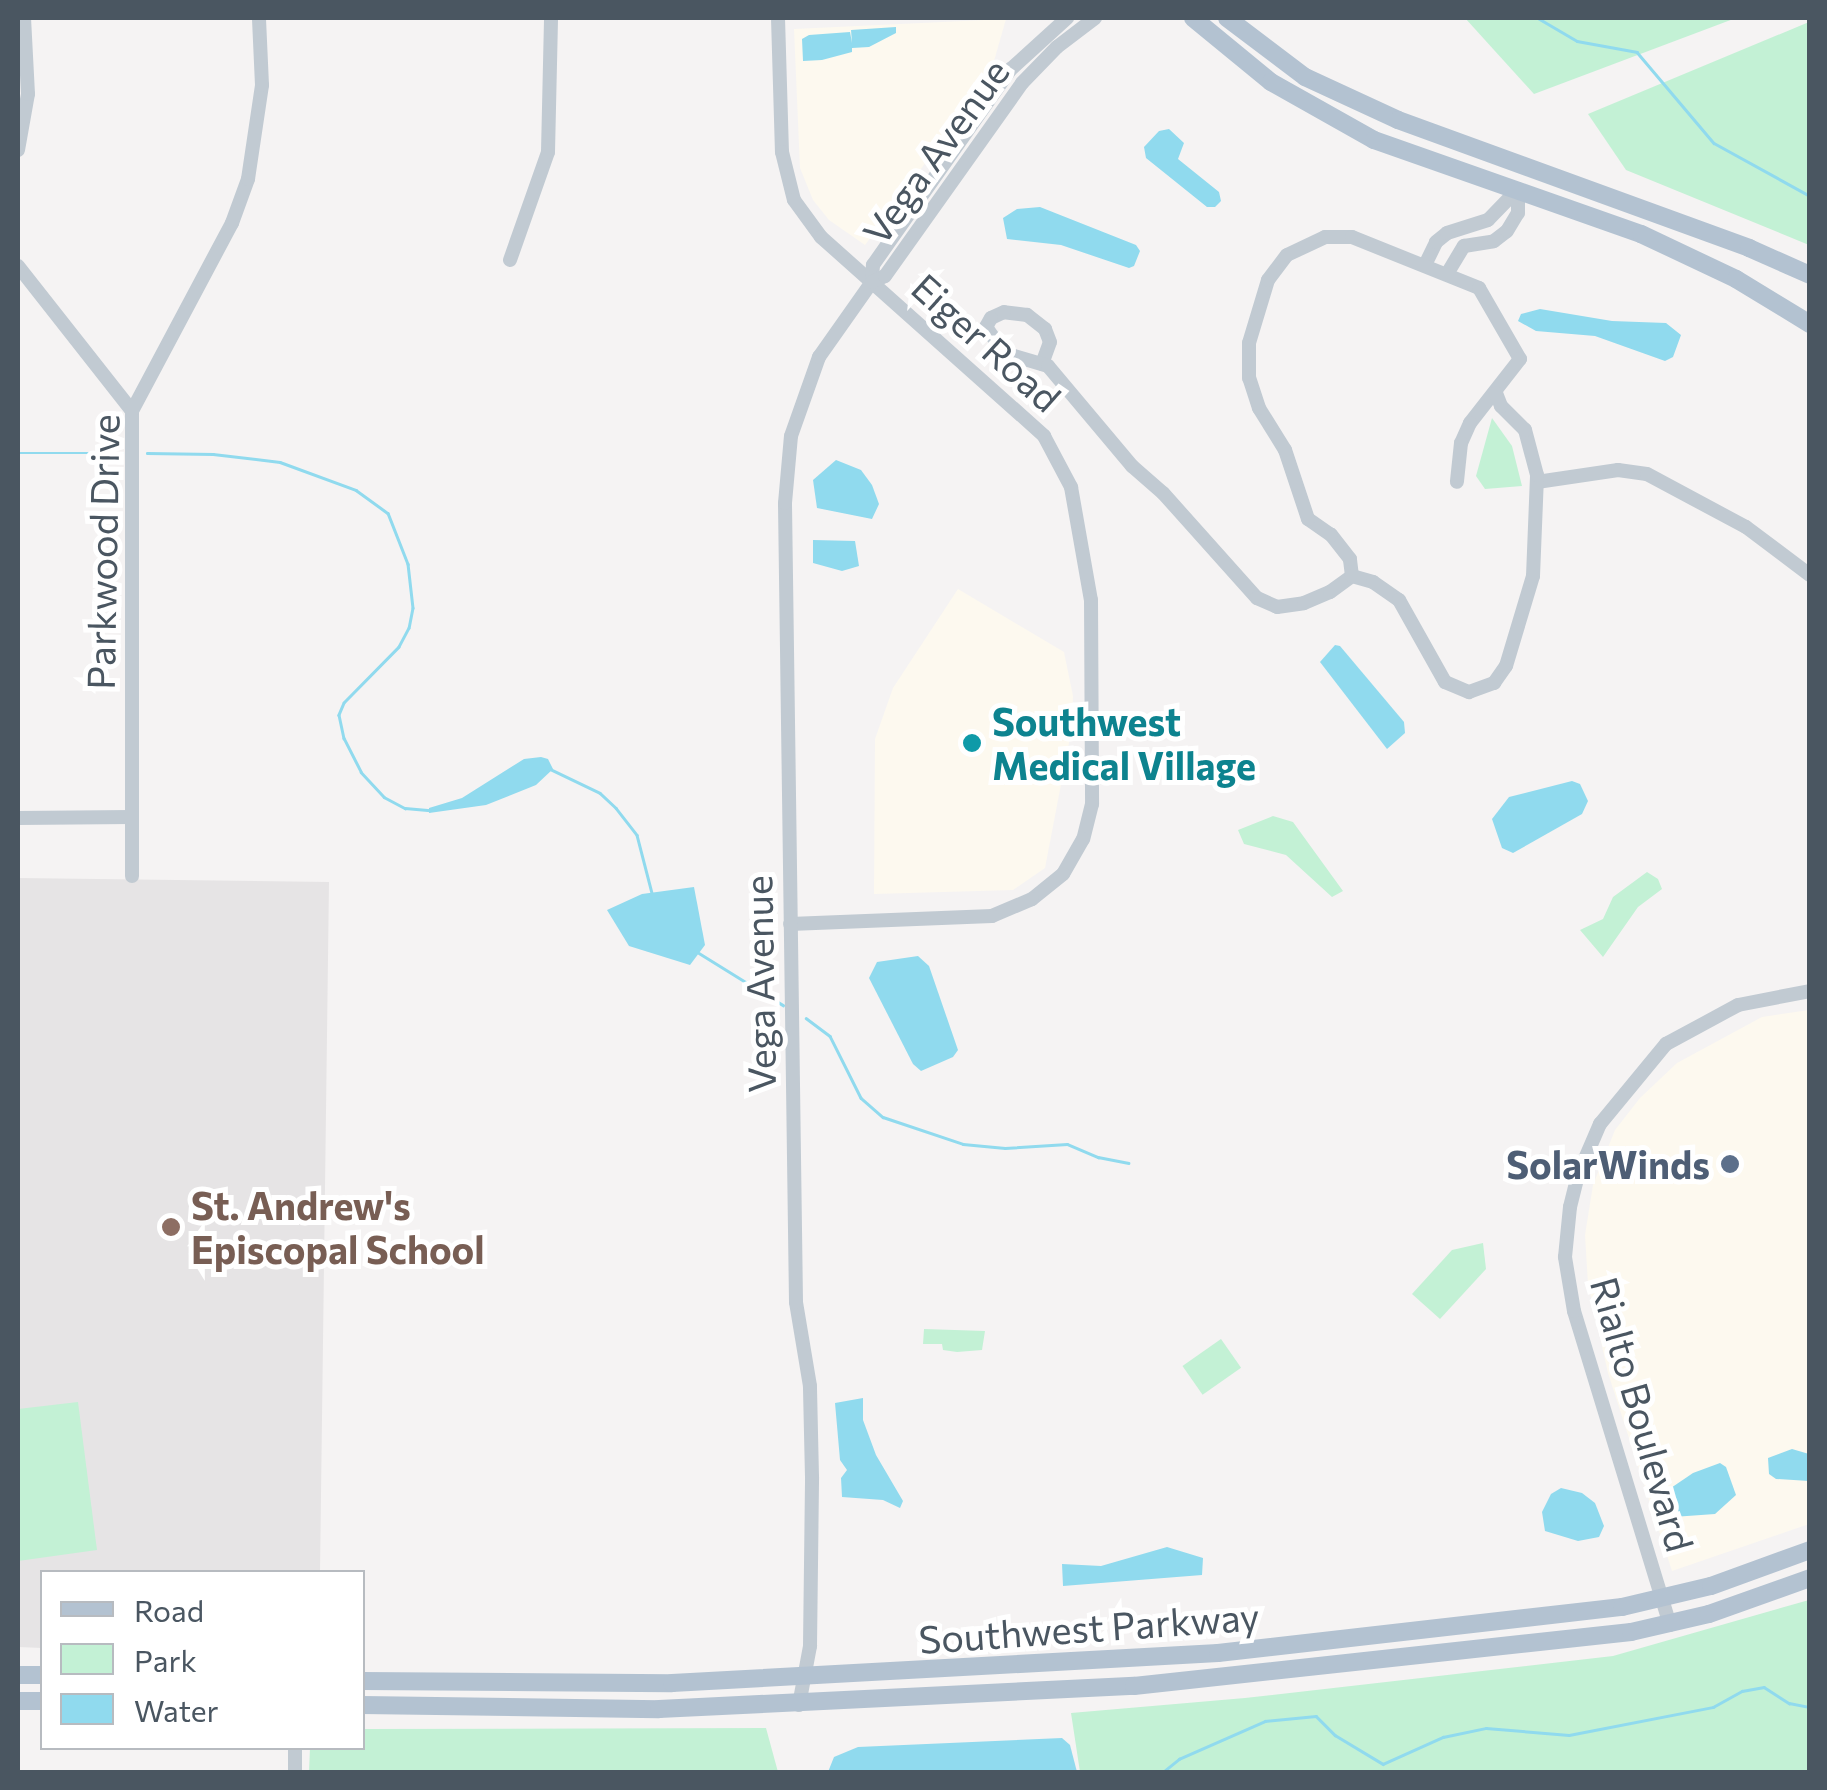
<!DOCTYPE html>
<style>
body{margin:0}
#map{position:relative;width:1827px;height:1790px;overflow:hidden;background:#f5f3f3;font-family:Commissioner,sans-serif}
div>[style]{position:absolute}
[style*='--x']{left:calc(var(--x)*1px);top:calc(var(--y)*1px);width:calc(var(--w)*1px);rotate:calc(var(--a)*1deg)}
.commercial>*{inset:0;background:#fdf9ef}
.education>*{inset:0;background:#e6e4e5}
.green>*{inset:0;background:#c3f1d5;transform-origin:0 0}
.water>*{inset:0;background:#90daee}
.stream>*{height:2.5px;margin:-1.25px;padding:0 1.25px;transform-origin:1.25px;border-radius:1.25px;background:#90daee}
.minor>*{height:14px;margin:-7px;padding:0 7px;transform-origin:7px;border-radius:7px;background:#c1cad2}
.major>*{height:18px;margin:-9px;padding:0 9px;transform-origin:9px;border-radius:9px;background:#b3c2d1}
.dots>*{width:28px;height:28px;translate:-50% -50%;box-sizing:border-box;border:5px solid #fff;border-radius:50%}
span{translate:-50% -50%;white-space:nowrap;text-align:center;line-height:1.15;-webkit-text-stroke:10px #fff;paint-order:stroke}
.street-label{font-size:38px;color:#4a5661}
.culture-label{font-size:38px;color:#0d838f;font-weight:700}
.left{translate:0 -50%;text-align:left}
.service-label{font-size:38px;color:#4e5e75;font-weight:700}
.right{translate:-100% -50%;text-align:right}
.education-label{font-size:38px;color:#785e54;font-weight:700}
.frame{position:absolute;inset:0;border:20px solid #4a5661;pointer-events:none}
.legend{position:absolute;left:40px;top:1570px;width:325px;height:180px;box-sizing:border-box;background:#fff;border:2px solid #b7bbc0;margin:0;padding:12px 18px;list-style:none;font-size:30px;color:#4a5661}
.legend li{display:flex;align-items:center;gap:20px;height:50px}
.legend b{width:50px;border:2px solid #b7bbc0}
</style>
<div id="map">
<div class="commercial">
<div style="clip-path:polygon(1006px 19px,990px 75px,865px 245px,829px 220px,813px 200px,800px 168px,794px 29px)"></div>
<div style="clip-path:polygon(958px 589px,1064px 652px,1073px 696px,1072px 727px,1045px 868px,1013px 890px,874px 894px,875px 739px,893px 688px)"></div>
<div style="clip-path:polygon(1809px 1010px,1809px 1524px,1672px 1571px,1608px 1373px,1588px 1284px,1585px 1235px,1593px 1185px,1615px 1130px,1640px 1098px,1677px 1063px,1762px 1017px)"></div>
</div>
<div class="education">
<div style="clip-path:polygon(18px 878px,329px 882px,320px 1572px,42px 1572px,42px 1648px,18px 1647px)"></div>
</div>
<div class="green">
<div style="clip-path:polygon(1465px 18px,1736px 18px,1534px 94px)"></div>
<div style="clip-path:polygon(1809px 22px,1809px 245px,1626px 170px,1588px 114px)"></div>
<div style="clip-path:polygon(1492px 418px,1512px 446px,1522px 486px,1485px 489px,1476px 476px)"></div>
<div style="clip-path:polygon(1273px 816px,1293px 822px,1343px 891px,1332px 897px,1286px 855px,1244px 844px,1238px 830px)"></div>
<div style="clip-path:polygon(1647px 872px,1658px 879px,1662px 889px,1638px 907px,1603px 957px,1580px 930px,1603px 919px,1613px 897px)"></div>
<div style="clip-path:polygon(1483px 1243px,1486px 1269px,1440px 1319px,1412px 1294px,1452px 1250px)"></div>
<div style="clip-path:polygon(924px 1329px,985px 1331px,982px 1350px,957px 1352px,943px 1350px,942px 1344px,923px 1344px)"></div>
<div style="left:1221px;top:1339px;width:35px;height:47px;rotate:55deg"></div>
<div style="clip-path:polygon(78px 1402px,97px 1550px,18px 1561px,18px 1409px)"></div>
<div style="clip-path:polygon(1809px 1600px,1809px 1772px,1080px 1772px,1071px 1713px,1245px 1698px,1613px 1656px)"></div>
<div style="clip-path:polygon(766px 1728px,778px 1772px,309px 1772px,310px 1748px,362px 1748px,363px 1729px)"></div>
</div>
<div class="water">
<div style="clip-path:polygon(896px 27px,896px 33px,869px 47px,852px 48px,852px 52px,822px 60px,803px 61px,802px 39px,809px 35px,850px 32px,852px 43px,851px 30px)"></div>
<div style="clip-path:polygon(1169px 129px,1184px 143px,1178px 159px,1219px 192px,1221px 201px,1215px 207px,1207px 207px,1146px 158px,1144px 147px,1159px 131px)"></div>
<div style="clip-path:polygon(1040px 207px,1136px 245px,1140px 251px,1134px 266px,1129px 268px,1061px 245px,1007px 239px,1003px 218px,1017px 209px)"></div>
<div style="clip-path:polygon(1540px 309px,1612px 321px,1666px 323px,1681px 335px,1673px 357px,1665px 361px,1595px 336px,1536px 331px,1518px 321px,1521px 314px)"></div>
<div style="clip-path:polygon(836px 460px,861px 470px,872px 485px,879px 504px,872px 519px,817px 508px,813px 480px)"></div>
<div style="clip-path:polygon(813px 540px,855px 541px,859px 566px,842px 571px,813px 563px)"></div>
<div style="clip-path:polygon(1335px 645px,1340px 646px,1404px 722px,1405px 733px,1387px 749px,1320px 662px)"></div>
<div style="clip-path:polygon(541px 757px,548px 759px,553px 769px,536px 785px,486px 805px,429px 813px,429px 808px,462px 798px,524px 759px)"></div>
<div style="clip-path:polygon(1572px 781px,1580px 784px,1588px 801px,1582px 814px,1513px 853px,1502px 848px,1492px 819px,1509px 797px)"></div>
<div style="clip-path:polygon(694px 887px,705px 945px,690px 965px,629px 946px,607px 910px,642px 894px)"></div>
<div style="clip-path:polygon(918px 956px,929px 966px,958px 1050px,953px 1057px,921px 1071px,913px 1064px,869px 978px,877px 962px)"></div>
<div style="clip-path:polygon(863px 1398px,863px 1420px,876px 1455px,903px 1501px,900px 1508px,883px 1500px,842px 1497px,841px 1478px,847px 1470px,840px 1460px,835px 1403px)"></div>
<div style="clip-path:polygon(1792px 1449px,1809px 1454px,1809px 1481px,1776px 1479px,1769px 1474px,1768px 1458px)"></div>
<div style="clip-path:polygon(1720px 1463px,1726px 1467px,1736px 1495px,1715px 1514px,1673px 1517px,1665px 1492px,1693px 1473px)"></div>
<div style="clip-path:polygon(1561px 1488px,1582px 1493px,1595px 1503px,1604px 1526px,1599px 1537px,1578px 1541px,1545px 1531px,1542px 1512px,1551px 1494px)"></div>
<div style="clip-path:polygon(1167px 1547px,1203px 1558px,1202px 1575px,1063px 1586px,1062px 1564px,1101px 1566px)"></div>
<div style="clip-path:polygon(1062px 1738px,1070px 1745px,1077px 1772px,828px 1772px,834px 1757px,858px 1747px)"></div>
</div>
<div class="stream">
<div style="--x:1538;--y:18;--w:45;--a:30.5"></div>
<div style="--x:1577;--y:41;--w:61;--a:10.4"></div>
<div style="--x:1637;--y:52;--w:119;--a:49.8"></div>
<div style="--x:1714;--y:143;--w:110;--a:28.9"></div>
<div style="--x:18;--y:453;--w:105;--a:0"></div>
<div style="--x:147;--y:453;--w:66;--a:0.9"></div>
<div style="--x:213;--y:454;--w:67;--a:6.8"></div>
<div style="--x:280;--y:462;--w:81;--a:20.2"></div>
<div style="--x:356;--y:490;--w:39;--a:36"></div>
<div style="--x:388;--y:513;--w:55;--a:68.6"></div>
<div style="--x:408;--y:564;--w:44;--a:83.5"></div>
<div style="--x:413;--y:608;--w:20;--a:101"></div>
<div style="--x:409;--y:628;--w:21;--a:118"></div>
<div style="--x:399;--y:647;--w:78;--a:134.5"></div>
<div style="--x:344;--y:703;--w:13;--a:113"></div>
<div style="--x:339;--y:715;--w:24;--a:78"></div>
<div style="--x:344;--y:738;--w:38;--a:63"></div>
<div style="--x:361;--y:772;--w:34;--a:47"></div>
<div style="--x:384;--y:797;--w:24;--a:28"></div>
<div style="--x:405;--y:808;--w:25;--a:5"></div>
<div style="--x:550;--y:769;--w:55;--a:25.6"></div>
<div style="--x:600;--y:793;--w:22;--a:43"></div>
<div style="--x:616;--y:808;--w:34;--a:52"></div>
<div style="--x:637;--y:835;--w:60;--a:75.5"></div>
<div style="--x:699;--y:953;--w:99;--a:31.8"></div>
<div style="--x:806;--y:1018;--w:30;--a:37"></div>
<div style="--x:830;--y:1036;--w:69;--a:63.4"></div>
<div style="--x:861;--y:1098;--w:29;--a:41"></div>
<div style="--x:883;--y:1117;--w:84;--a:18.6"></div>
<div style="--x:963;--y:1144;--w:42;--a:5.4"></div>
<div style="--x:1005;--y:1148;--w:62;--a:-3.7"></div>
<div style="--x:1067;--y:1144;--w:34;--a:23"></div>
<div style="--x:1098;--y:1157;--w:31;--a:11"></div>
<div style="--x:1163;--y:1772;--w:21;--a:-39"></div>
<div style="--x:1179;--y:1759;--w:94;--a:-23.8"></div>
<div style="--x:1265;--y:1721;--w:51;--a:-5.6"></div>
<div style="--x:1316;--y:1716;--w:27;--a:45"></div>
<div style="--x:1335;--y:1735;--w:56;--a:31.1"></div>
<div style="--x:1383;--y:1764;--w:66;--a:-24.2"></div>
<div style="--x:1443;--y:1737;--w:44;--a:-11.8"></div>
<div style="--x:1486;--y:1728;--w:83;--a:4.8"></div>
<div style="--x:1569;--y:1735;--w:147;--a:-11"></div>
<div style="--x:1713;--y:1707;--w:33;--a:-29"></div>
<div style="--x:1742;--y:1691;--w:22;--a:-10"></div>
<div style="--x:1764;--y:1687;--w:30;--a:33"></div>
<div style="--x:1789;--y:1703;--w:21;--a:11"></div>
</div>
<div class="minor">
<div style="--x:778;--y:18;--w:134;--a:88.3"></div>
<div style="--x:782;--y:152;--w:49;--a:76"></div>
<div style="--x:794;--y:200;--w:46;--a:53.9"></div>
<div style="--x:821;--y:237;--w:299;--a:41.7"></div>
<div style="--x:1044;--y:436;--w:58;--a:62.1"></div>
<div style="--x:1071;--y:487;--w:115;--a:80"></div>
<div style="--x:1091;--y:600;--w:204;--a:89.7"></div>
<div style="--x:1092;--y:804;--w:36;--a:104"></div>
<div style="--x:1083;--y:839;--w:40;--a:119.7"></div>
<div style="--x:1063;--y:874;--w:40;--a:141"></div>
<div style="--x:1032;--y:899;--w:43;--a:157"></div>
<div style="--x:992;--y:916;--w:202;--a:177.7"></div>
<div style="--x:18;--y:150;--w:57;--a:-79.9"></div>
<div style="--x:28;--y:94;--w:76;--a:-93"></div>
<div style="--x:510;--y:260;--w:114;--a:-70.6"></div>
<div style="--x:548;--y:152;--w:134;--a:-88.7"></div>
<div style="--x:1425;--y:265;--w:25;--a:-64"></div>
<div style="--x:1436;--y:242;--w:14;--a:-39"></div>
<div style="--x:1447;--y:233;--w:43;--a:-17.6"></div>
<div style="--x:1488;--y:220;--w:43;--a:-45.9"></div>
<div style="--x:18;--y:266;--w:184;--a:51.8"></div>
<div style="--x:1447;--y:274;--w:33;--a:-59"></div>
<div style="--x:1464;--y:246;--w:30;--a:-9"></div>
<div style="--x:1494;--y:241;--w:16;--a:-38"></div>
<div style="--x:1507;--y:231;--w:21;--a:-59"></div>
<div style="--x:1518;--y:213;--w:24;--a:-90"></div>
<div style="--x:872;--y:282;--w:17;--a:-87"></div>
<div style="--x:873;--y:265;--w:240;--a:-54.9"></div>
<div style="--x:1011;--y:69;--w:76;--a:-42.3"></div>
<div style="--x:1042;--y:364;--w:23;--a:-70"></div>
<div style="--x:1050;--y:342;--w:14;--a:-111"></div>
<div style="--x:1045;--y:329;--w:23;--a:-142"></div>
<div style="--x:1027;--y:315;--w:23;--a:-173"></div>
<div style="--x:1004;--y:312;--w:14;--a:155"></div>
<div style="--x:991;--y:318;--w:10;--a:119"></div>
<div style="--x:986;--y:327;--w:32;--a:55"></div>
<div style="--x:1004;--y:353;--w:46;--a:16.5"></div>
<div style="--x:1048;--y:366;--w:131;--a:50"></div>
<div style="--x:1132;--y:466;--w:41;--a:41.1"></div>
<div style="--x:1163;--y:493;--w:141;--a:48.2"></div>
<div style="--x:1257;--y:598;--w:22;--a:24"></div>
<div style="--x:1277;--y:607;--w:27;--a:-8"></div>
<div style="--x:1304;--y:603;--w:28;--a:-23"></div>
<div style="--x:1330;--y:592;--w:27;--a:-36"></div>
<div style="--x:1352;--y:576;--w:17;--a:-97"></div>
<div style="--x:1350;--y:559;--w:31;--a:-128"></div>
<div style="--x:1331;--y:535;--w:28;--a:-145"></div>
<div style="--x:1308;--y:519;--w:73;--a:-108.4"></div>
<div style="--x:1285;--y:450;--w:49;--a:-121.8"></div>
<div style="--x:1259;--y:408;--w:32;--a:-108"></div>
<div style="--x:1249;--y:378;--w:35;--a:-90"></div>
<div style="--x:1249;--y:343;--w:66;--a:-73.2"></div>
<div style="--x:1268;--y:280;--w:31;--a:-53"></div>
<div style="--x:1287;--y:255;--w:42;--a:-25.3"></div>
<div style="--x:1325;--y:237;--w:27;--a:0"></div>
<div style="--x:1352;--y:237;--w:137;--a:21.9"></div>
<div style="--x:1479;--y:288;--w:82;--a:60"></div>
<div style="--x:1520;--y:359;--w:81;--a:128"></div>
<div style="--x:1470;--y:423;--w:22;--a:114"></div>
<div style="--x:1461;--y:443;--w:39;--a:96"></div>
<div style="--x:1537;--y:482;--w:82;--a:-8.4"></div>
<div style="--x:1618;--y:470;--w:29;--a:8"></div>
<div style="--x:1647;--y:474;--w:112;--a:28.2"></div>
<div style="--x:1746;--y:527;--w:80;--a:36.9"></div>
<div style="--x:1352;--y:576;--w:22;--a:16"></div>
<div style="--x:1373;--y:582;--w:32;--a:35"></div>
<div style="--x:1399;--y:600;--w:94;--a:60.7"></div>
<div style="--x:1445;--y:682;--w:26;--a:23"></div>
<div style="--x:1469;--y:692;--w:27;--a:-20"></div>
<div style="--x:1494;--y:683;--w:21;--a:-55"></div>
<div style="--x:1506;--y:666;--w:94;--a:-73.3"></div>
<div style="--x:1533;--y:576;--w:101;--a:-87.7"></div>
<div style="--x:1537;--y:475;--w:47;--a:-104.9"></div>
<div style="--x:1525;--y:430;--w:34;--a:-135"></div>
<div style="--x:1501;--y:406;--w:14;--a:-111"></div>
<div style="--x:18;--y:818;--w:113;--a:-0.5"></div>
<div style="--x:132;--y:876;--w:465;--a:-90"></div>
<div style="--x:132;--y:411;--w:213;--a:-62"></div>
<div style="--x:232;--y:223;--w:47;--a:-70"></div>
<div style="--x:248;--y:179;--w:95;--a:-81.5"></div>
<div style="--x:262;--y:85;--w:67;--a:-92.6"></div>
<div style="--x:1670;--y:1625;--w:328;--a:-107"></div>
<div style="--x:1574;--y:1311;--w:55;--a:-99.5"></div>
<div style="--x:1565;--y:1257;--w:50;--a:-84.3"></div>
<div style="--x:1570;--y:1207;--w:33;--a:-76"></div>
<div style="--x:1578;--y:1175;--w:56;--a:-66.7"></div>
<div style="--x:1600;--y:1124;--w:104;--a:-50.5"></div>
<div style="--x:1666;--y:1044;--w:82;--a:-28.4"></div>
<div style="--x:1738;--y:1005;--w:73;--a:-11"></div>
<div style="--x:799;--y:1705;--w:60;--a:-79.4"></div>
<div style="--x:810;--y:1646;--w:169;--a:-89.3"></div>
<div style="--x:812;--y:1477;--w:91;--a:-91.3"></div>
<div style="--x:810;--y:1386;--w:85;--a:-99.5"></div>
<div style="--x:796;--y:1302;--w:799;--a:-90.79"></div>
<div style="--x:785;--y:503;--w:67;--a:-84.9"></div>
<div style="--x:791;--y:436;--w:84;--a:-70.5"></div>
<div style="--x:819;--y:357;--w:92;--a:-54.8"></div>
<div style="--x:872;--y:282;--w:14;--a:-25"></div>
<div style="--x:885;--y:276;--w:237;--a:-54.6"></div>
<div style="--x:1022;--y:83;--w:50;--a:-45.8"></div>
<div style="--x:1057;--y:47;--w:48;--a:-37.3"></div>
<div style="--x:295;--y:1772;--w:24;--a:-90"></div>
</div>
<div class="major">
<div style="--x:1193;--y:18;--w:101;--a:39.4"></div>
<div style="--x:1271;--y:82;--w:118;--a:29.4"></div>
<div style="--x:1374;--y:140;--w:283;--a:19.4"></div>
<div style="--x:1641;--y:234;--w:105;--a:25.3"></div>
<div style="--x:1736;--y:279;--w:87;--a:31.3"></div>
<div style="--x:1227;--y:18;--w:98;--a:37.1"></div>
<div style="--x:1305;--y:77;--w:102;--a:24.8"></div>
<div style="--x:1398;--y:120;--w:374;--a:20"></div>
<div style="--x:1749;--y:248;--w:67;--a:23.9"></div>
<div style="--x:18;--y:1675;--w:24;--a:0"></div>
<div style="--x:362;--y:1681;--w:310;--a:0.4"></div>
<div style="--x:672;--y:1683;--w:547;--a:-3.14"></div>
<div style="--x:1218;--y:1653;--w:407;--a:-6.5"></div>
<div style="--x:1622;--y:1607;--w:91;--a:-13.3"></div>
<div style="--x:1711;--y:1586;--w:105;--a:-20"></div>
<div style="--x:18;--y:1701;--w:24;--a:0"></div>
<div style="--x:362;--y:1705;--w:297;--a:0.8"></div>
<div style="--x:659;--y:1709;--w:476;--a:-2.8"></div>
<div style="--x:1134;--y:1686;--w:500;--a:-6.2"></div>
<div style="--x:1631;--y:1632;--w:80;--a:-13"></div>
<div style="--x:1709;--y:1614;--w:107;--a:-19.6"></div>
</div>
<div class="dots">
<div style="left:972px;top:743px;background:#0f9aa8"></div>
<div style="left:1730px;top:1164px;background:#5c6f8a"></div>
<div style="left:171px;top:1227px;background:#8d6e63"></div>
</div>
<div class="street-label">
<span style="left:935px;top:151px;rotate:-54deg">Vega Avenue</span>
<span style="left:987px;top:342px;rotate:42deg">Eiger Road</span>
<span style="left:102px;top:552px;rotate:-89deg">Parkwood Drive</span>
<span style="left:759px;top:984px;rotate:-91deg">Vega Avenue</span>
<span style="left:1643px;top:1414px;rotate:74deg">Rialto Boulevard</span>
<span style="left:1089px;top:1627px;rotate:-4deg">Southwest Parkway</span>
</div>
<div class="culture-label">
<span class="left" style="left:992px;top:743px">Southwest<br>Medical Village</span>
</div>
<div class="service-label">
<span class="right" style="left:1710px;top:1164px">SolarWinds</span>
</div>
<div class="education-label">
<span class="left" style="left:191px;top:1227px">St. Andrew's<br>Episcopal School</span>
</div>
<div class="frame"></div>
<ul class="legend">
<li><b style="height:12px;background:#b3c2d1"></b>Road</li>
<li><b style="height:28px;background:#c3f1d5"></b>Park</li>
<li><b style="height:28px;background:#90daee"></b>Water</li>
</ul>
</div>
